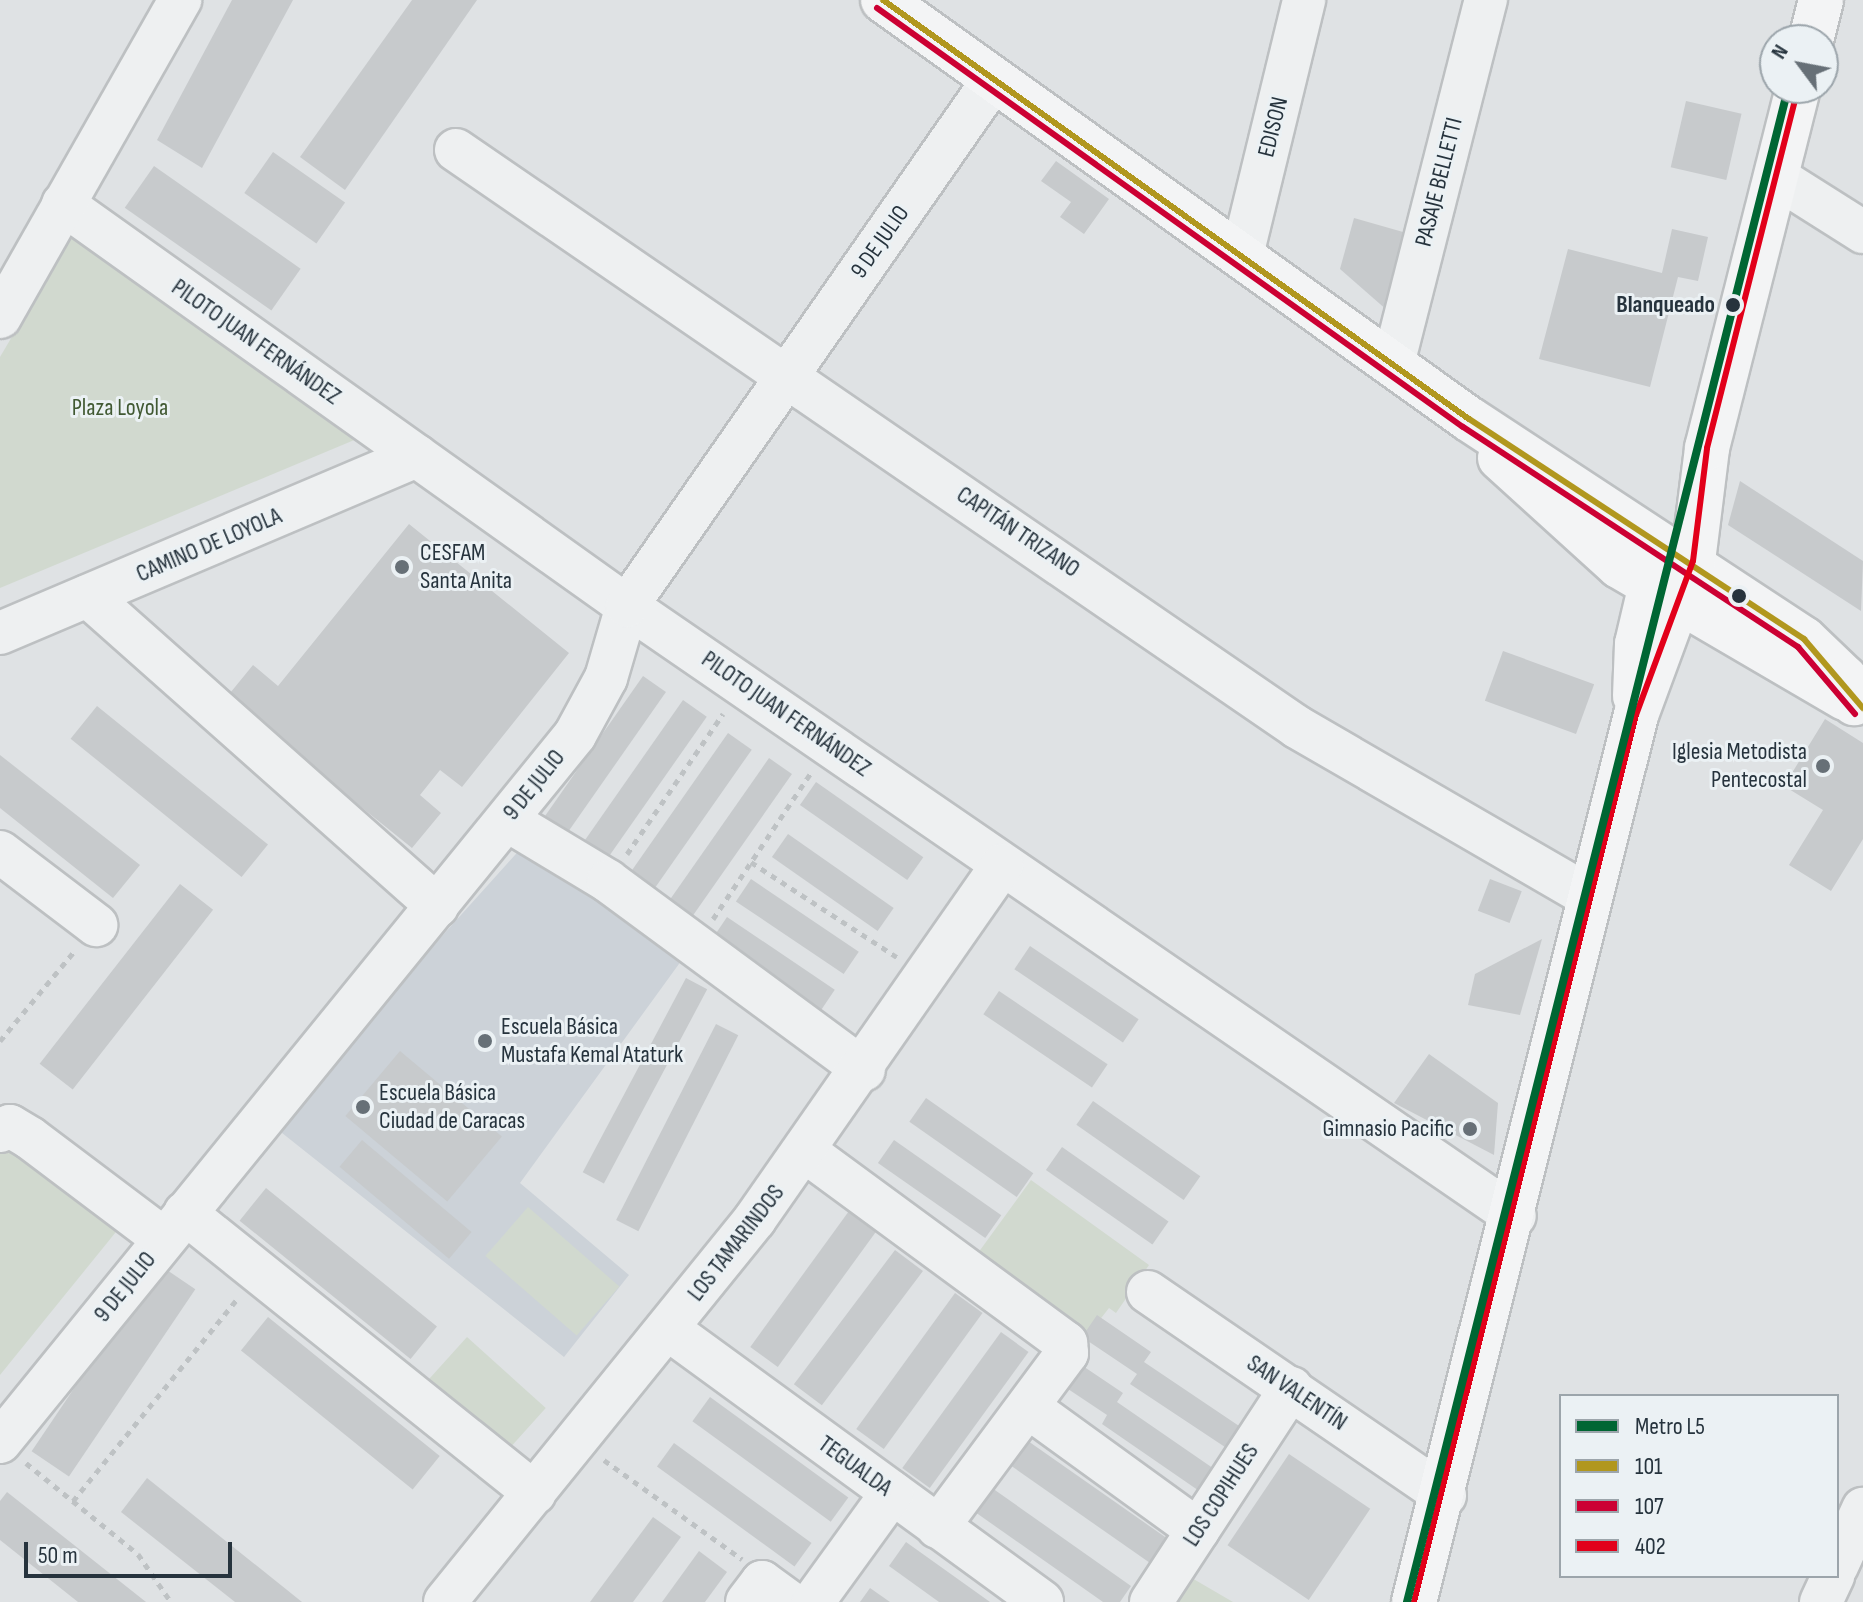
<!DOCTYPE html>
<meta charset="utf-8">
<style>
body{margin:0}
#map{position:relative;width:1863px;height:1602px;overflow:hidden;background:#dfe2e4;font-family:"Sofia Sans Condensed",sans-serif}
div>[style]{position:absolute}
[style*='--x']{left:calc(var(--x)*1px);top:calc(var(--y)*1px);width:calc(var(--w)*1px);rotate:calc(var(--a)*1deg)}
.built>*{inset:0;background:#ccd2d8}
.green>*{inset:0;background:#d1d9cf;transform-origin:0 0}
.building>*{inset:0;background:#c7cacc;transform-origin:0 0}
.path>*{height:5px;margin-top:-2.5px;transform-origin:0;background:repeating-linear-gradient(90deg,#bec2c4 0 6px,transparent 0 12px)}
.roads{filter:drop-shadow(2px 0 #bdc0c2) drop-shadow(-2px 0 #bdc0c2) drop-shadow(0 2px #bdc0c2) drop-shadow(0 -2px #bdc0c2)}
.minor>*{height:42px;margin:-21px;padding:0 21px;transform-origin:21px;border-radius:21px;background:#eef0f1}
.major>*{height:44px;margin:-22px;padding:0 22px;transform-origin:22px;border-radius:22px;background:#f3f4f5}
.bus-1>*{height:6px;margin:-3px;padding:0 3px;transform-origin:3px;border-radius:3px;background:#b1971e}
.bus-2>*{height:6px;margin:-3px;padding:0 3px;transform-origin:3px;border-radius:3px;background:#c03}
.bus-3>*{height:6px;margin:-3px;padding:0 3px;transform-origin:3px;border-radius:3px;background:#e2001a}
.metro-1>*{height:8px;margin:-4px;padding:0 4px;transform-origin:4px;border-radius:4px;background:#063}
.dots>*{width:22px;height:22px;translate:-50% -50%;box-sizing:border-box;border:4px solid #ebf1f4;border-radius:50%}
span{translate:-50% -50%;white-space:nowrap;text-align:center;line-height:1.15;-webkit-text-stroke:6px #ebf1f4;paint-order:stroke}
.street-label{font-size:24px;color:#26333d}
.stop-label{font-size:24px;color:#26333d;font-weight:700}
.right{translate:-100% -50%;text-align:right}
.park-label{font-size:24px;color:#415933}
.poi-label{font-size:24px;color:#26333d}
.left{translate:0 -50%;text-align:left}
.legend{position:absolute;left:1559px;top:1394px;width:280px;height:184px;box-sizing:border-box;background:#ebf1f4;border:2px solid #9ca5ab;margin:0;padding:10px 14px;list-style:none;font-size:24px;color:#26333d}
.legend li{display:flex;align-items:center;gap:16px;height:40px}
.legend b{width:40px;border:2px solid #9ca5ab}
.north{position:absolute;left:1759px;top:24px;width:80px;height:80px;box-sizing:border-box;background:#ebf1f4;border:2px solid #9ca5ab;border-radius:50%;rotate:302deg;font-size:22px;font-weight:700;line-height:32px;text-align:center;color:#26333d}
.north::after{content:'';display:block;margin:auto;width:28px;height:36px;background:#677077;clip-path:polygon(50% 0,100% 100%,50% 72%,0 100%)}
.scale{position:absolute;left:24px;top:1542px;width:208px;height:36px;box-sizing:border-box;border:4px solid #26333d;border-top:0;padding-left:10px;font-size:24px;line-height:28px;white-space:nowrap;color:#26333d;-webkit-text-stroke:6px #ebf1f4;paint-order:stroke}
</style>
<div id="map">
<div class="built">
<div style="clip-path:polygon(524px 845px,684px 957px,520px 1183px,629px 1275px,564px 1357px,272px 1125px)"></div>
</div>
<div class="green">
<div style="clip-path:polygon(74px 232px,371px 433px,0 588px,0 357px)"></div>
<div style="clip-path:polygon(0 1123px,124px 1222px,0 1375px)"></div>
<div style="clip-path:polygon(1031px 1180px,1149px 1265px,1116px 1313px,1109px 1308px,1080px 1345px,970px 1264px)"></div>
<div style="left:528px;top:1207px;width:121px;height:65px;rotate:41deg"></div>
<div style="left:467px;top:1337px;width:106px;height:58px;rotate:42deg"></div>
<div style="clip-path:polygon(1190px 1577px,1233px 1602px,1170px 1602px)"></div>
</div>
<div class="building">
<div style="clip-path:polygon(232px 0,293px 0,202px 168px,157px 140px)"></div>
<div style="clip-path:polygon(412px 0,477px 0,345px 190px,300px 157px)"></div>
<div style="left:1686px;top:101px;width:57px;height:68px;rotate:13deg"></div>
<div style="left:273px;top:152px;width:88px;height:50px;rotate:35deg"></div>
<div style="clip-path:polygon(1056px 161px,1109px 199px,1084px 234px,1060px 217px,1071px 202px,1041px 181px)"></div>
<div style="left:154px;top:166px;width:179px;height:51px;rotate:35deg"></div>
<div style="clip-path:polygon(1354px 218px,1410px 234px,1388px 311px,1340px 269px)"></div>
<div style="clip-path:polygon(1672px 229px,1708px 237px,1698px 281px,1678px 277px,1650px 387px,1539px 359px,1568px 249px,1662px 273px)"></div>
<div style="clip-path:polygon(1740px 481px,1863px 561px,1861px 611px,1728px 525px)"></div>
<div style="clip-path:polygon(409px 524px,569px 653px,462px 787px,440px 770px,420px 795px,441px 813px,412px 848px,226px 698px,253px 665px,278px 686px)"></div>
<div style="left:1503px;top:651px;width:97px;height:53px;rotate:20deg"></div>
<div style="left:643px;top:676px;width:28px;height:179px;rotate:35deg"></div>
<div style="left:683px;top:700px;width:29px;height:179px;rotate:35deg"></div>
<div style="left:97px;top:706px;width:220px;height:42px;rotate:39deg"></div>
<div style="clip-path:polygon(1825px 719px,1863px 743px,1863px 839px,1831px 891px,1789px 865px,1823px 810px,1784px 786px)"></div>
<div style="left:728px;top:733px;width:29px;height:179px;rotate:35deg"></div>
<div style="clip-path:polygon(0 755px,140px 865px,113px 898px,0 808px)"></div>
<div style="left:769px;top:758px;width:28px;height:179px;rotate:35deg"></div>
<div style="left:816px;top:782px;width:131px;height:28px;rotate:35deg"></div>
<div style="left:788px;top:834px;width:129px;height:28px;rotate:35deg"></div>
<div style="left:751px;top:879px;width:130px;height:27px;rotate:34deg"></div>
<div style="left:1490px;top:879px;width:34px;height:34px;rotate:21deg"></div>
<div style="left:180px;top:884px;width:42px;height:228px;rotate:38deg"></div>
<div style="left:727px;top:917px;width:130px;height:28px;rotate:34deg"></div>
<div style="clip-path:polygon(1542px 939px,1520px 1015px,1468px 1005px,1475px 974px)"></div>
<div style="left:1030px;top:946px;width:131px;height:28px;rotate:34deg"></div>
<div style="left:686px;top:978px;width:24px;height:220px;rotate:28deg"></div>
<div style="left:999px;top:991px;width:131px;height:28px;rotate:34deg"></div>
<div style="left:716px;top:1024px;width:25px;height:220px;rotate:27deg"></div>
<div style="left:400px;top:1051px;width:133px;height:85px;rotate:40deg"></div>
<div style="clip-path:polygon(1429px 1054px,1498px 1103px,1494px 1155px,1394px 1103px)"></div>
<div style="left:926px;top:1098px;width:131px;height:29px;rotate:35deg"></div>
<div style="left:1093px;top:1101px;width:131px;height:29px;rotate:35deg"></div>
<div style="left:362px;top:1140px;width:143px;height:35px;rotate:40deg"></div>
<div style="left:894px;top:1140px;width:131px;height:28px;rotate:35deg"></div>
<div style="left:1062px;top:1147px;width:130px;height:28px;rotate:35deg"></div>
<div style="left:266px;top:1188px;width:220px;height:42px;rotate:39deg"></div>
<div style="left:849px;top:1211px;width:34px;height:168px;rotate:36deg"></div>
<div style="left:895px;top:1250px;width:35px;height:168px;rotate:37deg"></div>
<div style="left:158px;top:1264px;width:45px;height:226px;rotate:34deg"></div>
<div style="left:955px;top:1293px;width:34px;height:168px;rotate:36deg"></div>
<div style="clip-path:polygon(1097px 1315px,1151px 1352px,1144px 1362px,1248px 1432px,1234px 1453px,1130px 1384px,1137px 1374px,1082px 1337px)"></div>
<div style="left:268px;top:1317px;width:221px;height:43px;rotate:39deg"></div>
<div style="left:1001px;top:1332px;width:34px;height:168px;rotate:36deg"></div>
<div style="clip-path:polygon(1068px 1356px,1123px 1393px,1117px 1402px,1220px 1473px,1205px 1495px,1102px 1424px,1107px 1415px,1053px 1379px)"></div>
<div style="left:710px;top:1397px;width:171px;height:30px;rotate:36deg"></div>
<div style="left:1028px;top:1441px;width:170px;height:30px;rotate:35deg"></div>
<div style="left:674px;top:1443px;width:170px;height:29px;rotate:36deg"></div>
<div style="left:1289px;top:1454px;width:98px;height:110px;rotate:34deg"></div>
<div style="clip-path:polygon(147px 1478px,302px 1602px,235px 1602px,121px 1512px)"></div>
<div style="clip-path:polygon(992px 1488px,1131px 1586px,1120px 1602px,1103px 1602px,975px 1512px)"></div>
<div style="clip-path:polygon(7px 1492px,146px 1602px,78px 1602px,0 1540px,0 1501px)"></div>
<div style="clip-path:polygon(653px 1517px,681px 1537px,633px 1602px,590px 1602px)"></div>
<div style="clip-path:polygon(906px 1542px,990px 1602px,939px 1602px,889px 1566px)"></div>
<div style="clip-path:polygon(699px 1551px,727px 1572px,705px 1602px,662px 1602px)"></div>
<div style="clip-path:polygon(870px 1588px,890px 1602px,860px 1602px)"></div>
</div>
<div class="path">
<div style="--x:627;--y:854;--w:170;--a:-55.6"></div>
<div style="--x:751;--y:862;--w:174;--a:33.1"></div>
<div style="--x:713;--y:919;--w:178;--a:-56.2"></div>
<div style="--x:0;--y:1041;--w:119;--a:-50.4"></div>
<div style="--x:604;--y:1460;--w:170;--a:35.7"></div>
<div style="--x:26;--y:1463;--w:144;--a:39.1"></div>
<div style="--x:138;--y:1554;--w:58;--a:55.5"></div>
<div style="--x:73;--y:1501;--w:263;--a:-50.9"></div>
</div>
<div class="roads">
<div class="minor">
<div style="--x:456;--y:150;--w:1020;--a:34.45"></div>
<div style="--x:1297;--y:727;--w:339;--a:30.1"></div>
<div style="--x:1776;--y:177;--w:103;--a:32.3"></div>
<div style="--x:63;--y:204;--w:693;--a:35.48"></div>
<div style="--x:627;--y:606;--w:1077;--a:34.49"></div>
<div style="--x:1242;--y:255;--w:262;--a:-76.3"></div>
<div style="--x:0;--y:317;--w:365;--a:-60.4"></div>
<div style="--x:1393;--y:364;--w:376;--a:-75.7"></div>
<div style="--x:88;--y:596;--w:467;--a:41.6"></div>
<div style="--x:0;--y:633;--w:453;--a:-23"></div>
<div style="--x:507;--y:820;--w:118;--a:31.1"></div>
<div style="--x:608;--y:881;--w:318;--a:36.4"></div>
<div style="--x:0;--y:852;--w:121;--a:37.2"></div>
<div style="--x:0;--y:1131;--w:11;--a:-27"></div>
<div style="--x:10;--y:1126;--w:23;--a:31"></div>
<div style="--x:30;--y:1138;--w:168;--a:37"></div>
<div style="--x:806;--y:1152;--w:323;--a:36.3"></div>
<div style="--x:1066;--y:1343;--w:10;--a:84"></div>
<div style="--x:1067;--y:1353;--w:217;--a:126.6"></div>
<div style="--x:185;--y:1213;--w:448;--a:38.7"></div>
<div style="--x:1148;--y:1292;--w:360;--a:34.4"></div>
<div style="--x:668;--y:1329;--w:463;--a:36.1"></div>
<div style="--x:1028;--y:1407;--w:210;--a:35.9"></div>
<div style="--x:0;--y:1442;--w:911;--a:-50.88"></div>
<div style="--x:575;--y:735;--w:65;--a:-61.5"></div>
<div style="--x:606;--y:678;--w:75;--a:-73.7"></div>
<div style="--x:627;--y:606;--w:642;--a:-55.15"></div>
<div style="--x:1837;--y:1566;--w:63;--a:-65.5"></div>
<div style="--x:445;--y:1602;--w:493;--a:-51"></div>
<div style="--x:755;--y:1219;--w:432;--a:-55.1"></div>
<div style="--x:747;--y:1602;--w:25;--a:-53"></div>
<div style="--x:762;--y:1582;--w:34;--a:36"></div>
<div style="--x:813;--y:1602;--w:135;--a:-54.1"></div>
<div style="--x:1151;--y:1602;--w:256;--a:-56.8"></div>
<div style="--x:1821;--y:1602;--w:29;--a:-65"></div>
</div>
<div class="major">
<div style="--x:883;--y:0;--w:720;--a:35.57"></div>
<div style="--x:1469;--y:419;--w:401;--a:33.3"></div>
<div style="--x:1804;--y:639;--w:57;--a:43.6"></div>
<div style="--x:1845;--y:678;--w:27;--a:70"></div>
<div style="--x:1811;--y:40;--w:41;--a:-76"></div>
<div style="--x:1500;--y:458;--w:161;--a:42.2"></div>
<div style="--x:1619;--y:566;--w:262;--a:30.3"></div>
<div style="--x:1635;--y:696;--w:52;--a:-87.8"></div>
<div style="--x:1637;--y:644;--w:87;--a:-76.8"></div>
<div style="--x:1414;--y:1602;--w:914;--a:-75.95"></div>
<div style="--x:1636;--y:715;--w:164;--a:-69.7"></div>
<div style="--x:1693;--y:561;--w:114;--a:-82.9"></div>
<div style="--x:1707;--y:448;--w:371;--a:-75.8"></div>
</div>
</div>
<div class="bus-1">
<div style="--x:883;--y:0;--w:720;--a:35.57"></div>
<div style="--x:1469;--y:419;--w:401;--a:33.3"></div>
<div style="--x:1804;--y:639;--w:91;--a:49.5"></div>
</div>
<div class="bus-2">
<div style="--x:877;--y:8;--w:720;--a:35.57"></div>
<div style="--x:1463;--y:427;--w:401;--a:33.3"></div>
<div style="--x:1798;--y:647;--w:88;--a:49.6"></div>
</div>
<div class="bus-3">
<div style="--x:1414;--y:1602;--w:914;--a:-75.95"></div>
<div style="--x:1636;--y:715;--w:164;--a:-69.7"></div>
<div style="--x:1693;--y:561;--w:114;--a:-82.9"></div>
<div style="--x:1707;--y:448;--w:371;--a:-75.8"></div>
</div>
<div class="metro-1">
<div style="--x:1407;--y:1602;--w:1561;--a:-75.87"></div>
</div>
<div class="dots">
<div style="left:1733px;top:305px;background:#26333d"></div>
<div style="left:402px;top:567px;background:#677077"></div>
<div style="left:1739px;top:596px;background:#26333d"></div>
<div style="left:1823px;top:766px;background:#677077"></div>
<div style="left:485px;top:1041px;background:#677077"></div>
<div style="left:363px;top:1107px;background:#677077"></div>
<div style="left:1470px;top:1129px;background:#677077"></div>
</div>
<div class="street-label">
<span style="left:1273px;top:127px;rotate:-76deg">EDISON</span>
<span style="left:1439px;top:182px;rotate:-76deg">PASAJE BELLETTI</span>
<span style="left:880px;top:242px;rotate:-55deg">9 DE JULIO</span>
<span style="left:256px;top:342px;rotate:35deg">PILOTO JUAN FERNÁNDEZ</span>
<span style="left:1018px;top:532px;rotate:34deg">CAPITÁN TRIZANO</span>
<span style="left:209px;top:545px;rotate:-23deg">CAMINO DE LOYOLA</span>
<span style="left:786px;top:714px;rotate:35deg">PILOTO JUAN FERNÁNDEZ</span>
<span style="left:534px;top:785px;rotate:-51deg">9 DE JULIO</span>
<span style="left:736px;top:1243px;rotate:-52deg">LOS TAMARINDOS</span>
<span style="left:125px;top:1287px;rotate:-51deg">9 DE JULIO</span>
<span style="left:1297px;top:1393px;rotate:34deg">SAN VALENTÍN</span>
<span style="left:855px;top:1466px;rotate:36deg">TEGUALDA</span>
<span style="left:1221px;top:1495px;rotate:-57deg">LOS COPIHUES</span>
</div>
<div class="stop-label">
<span class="right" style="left:1715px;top:305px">Blanqueado</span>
</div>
<div class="park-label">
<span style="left:120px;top:408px">Plaza Loyola</span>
</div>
<div class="poi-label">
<span class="left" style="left:420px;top:567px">CESFAM<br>Santa Anita</span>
<span class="right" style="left:1807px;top:766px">Iglesia Metodista<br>Pentecostal</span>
<span class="left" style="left:501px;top:1041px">Escuela Básica<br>Mustafa Kemal Ataturk</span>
<span class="left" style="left:379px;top:1107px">Escuela Básica<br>Ciudad de Caracas</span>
<span class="right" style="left:1454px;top:1129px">Gimnasio Pacific</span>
</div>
<ul class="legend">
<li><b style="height:10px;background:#063"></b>Metro L5</li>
<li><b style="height:10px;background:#b1971e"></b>101</li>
<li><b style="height:10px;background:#c03"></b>107</li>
<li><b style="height:10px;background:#e2001a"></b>402</li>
</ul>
<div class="north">N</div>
<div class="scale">50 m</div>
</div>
